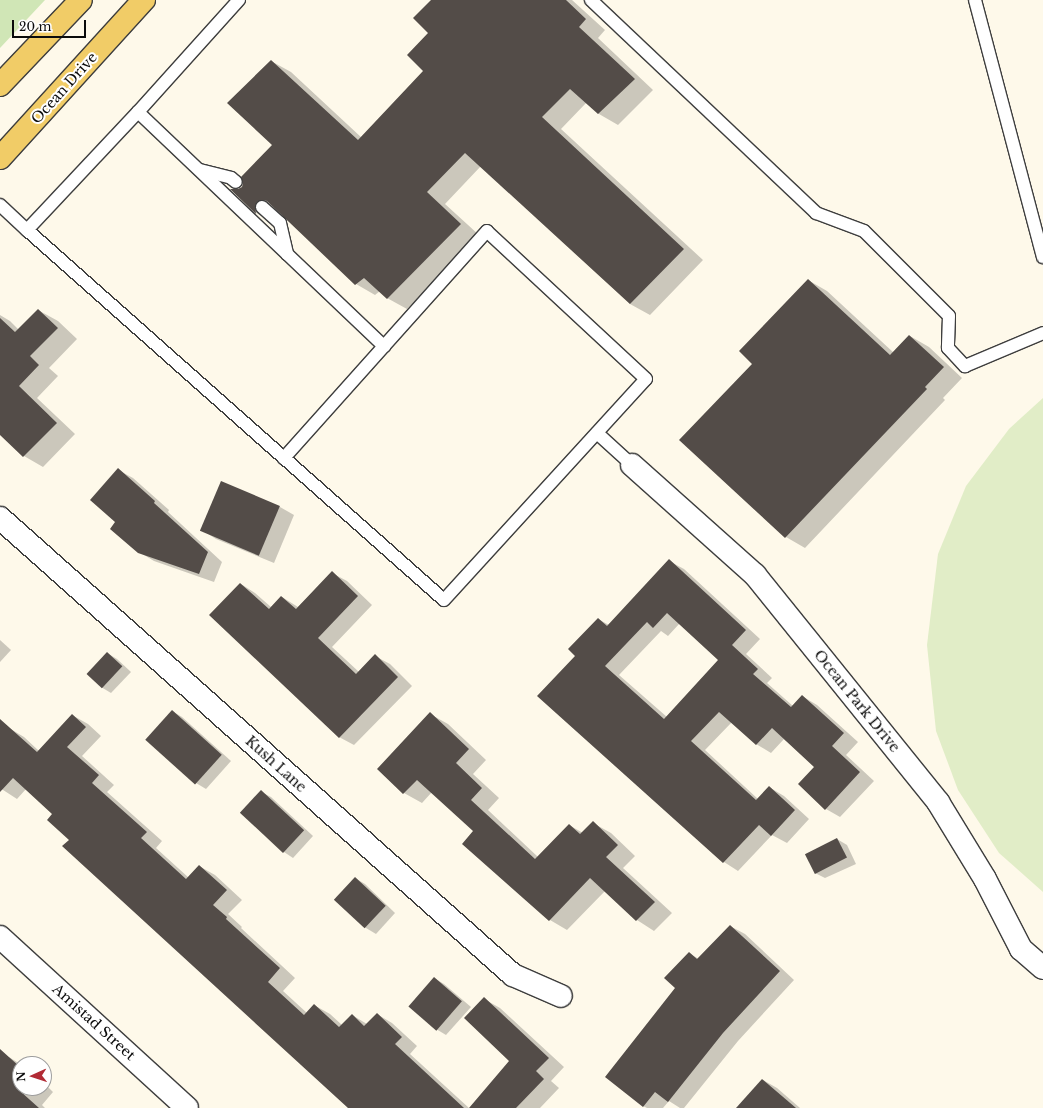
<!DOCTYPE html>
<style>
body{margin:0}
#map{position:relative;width:1043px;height:1108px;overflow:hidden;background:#fef9ea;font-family:"Libre Baskerville",serif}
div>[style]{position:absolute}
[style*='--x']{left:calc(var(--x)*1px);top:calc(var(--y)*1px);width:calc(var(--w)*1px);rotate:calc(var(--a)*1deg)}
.green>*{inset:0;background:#d0e6b6}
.pitch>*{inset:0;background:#e1edc7}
.shadow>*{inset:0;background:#0003}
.building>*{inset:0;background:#534c48;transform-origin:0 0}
.roads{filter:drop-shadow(1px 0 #3e3e3e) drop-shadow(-1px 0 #3e3e3e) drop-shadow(0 1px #3e3e3e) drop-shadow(0 -1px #3e3e3e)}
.service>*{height:12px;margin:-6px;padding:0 6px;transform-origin:6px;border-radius:6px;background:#fff}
.minor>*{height:22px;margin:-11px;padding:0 11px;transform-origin:11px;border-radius:11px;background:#fff}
.primary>*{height:22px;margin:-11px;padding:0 11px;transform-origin:11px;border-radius:11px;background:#f1cc67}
span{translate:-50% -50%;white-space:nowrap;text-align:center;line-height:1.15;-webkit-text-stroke:4px #fff;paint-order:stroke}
.street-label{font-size:14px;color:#0b0b0b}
.north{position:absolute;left:12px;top:1056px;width:40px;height:40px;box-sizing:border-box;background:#fff;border:1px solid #9d9d9d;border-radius:50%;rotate:267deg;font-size:11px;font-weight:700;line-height:16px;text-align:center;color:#0b0b0b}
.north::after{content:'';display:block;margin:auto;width:14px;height:18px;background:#b22b35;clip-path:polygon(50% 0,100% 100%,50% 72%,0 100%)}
.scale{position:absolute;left:12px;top:20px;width:74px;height:18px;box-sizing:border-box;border:2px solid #0b0b0b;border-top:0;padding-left:5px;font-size:12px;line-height:14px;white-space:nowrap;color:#0b0b0b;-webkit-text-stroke:3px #fff;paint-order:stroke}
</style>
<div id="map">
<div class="green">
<div style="clip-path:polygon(0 0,45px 0,0 48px)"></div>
</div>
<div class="pitch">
<div style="clip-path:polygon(1043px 398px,1043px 892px,999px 853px,958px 790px,936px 731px,927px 645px,938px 554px,966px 486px,1009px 429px)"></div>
</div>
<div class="shadow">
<div style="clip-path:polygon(433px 0,572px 0,605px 30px,598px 38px,653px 90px,618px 125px,599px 114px,587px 102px,561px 129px,703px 260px,650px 315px,630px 304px,481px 166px,445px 204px,479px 235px,407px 309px,387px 298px,380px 291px,375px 295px,356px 284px,279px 212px,276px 213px,275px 223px,256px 213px,232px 190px,239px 190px,242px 188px,273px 145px,271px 61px,291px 72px,362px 138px,424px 71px)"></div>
<div style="clip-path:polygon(808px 280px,827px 291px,894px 353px,910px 336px,929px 347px,962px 378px,943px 398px,945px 400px,805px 548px,786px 537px,753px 364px)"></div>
<div style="clip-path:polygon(38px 310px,58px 321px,77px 339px,49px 368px,58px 376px,37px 398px,75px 434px,43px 467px,24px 456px,0 433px,0 315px,10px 321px,19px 330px)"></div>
<div style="clip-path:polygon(118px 470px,133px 478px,169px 510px,168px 512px,222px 562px,214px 582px,154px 561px,139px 552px,117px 522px)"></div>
<div style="clip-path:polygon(280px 507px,294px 515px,274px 563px,216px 539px,202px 530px)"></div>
<div style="clip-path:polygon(evenodd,669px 561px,684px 569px,760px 639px,746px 654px,772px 678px,767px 683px,793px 706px,802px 696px,817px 705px,858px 742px,846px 755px,874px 781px,840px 817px,826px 809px,815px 767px,784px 739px,771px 753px,756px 744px,732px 722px,705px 750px,758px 799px,769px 787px,784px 796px,809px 819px,787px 843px,772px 835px,738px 871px,724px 862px,577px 656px,598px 619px,609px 625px,669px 561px,680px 623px,720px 660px,667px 717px,619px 675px,661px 631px,668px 636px,680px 623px)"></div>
<div style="clip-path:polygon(332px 573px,347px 581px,372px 605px,332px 647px,359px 672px,375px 656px,390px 664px,412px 686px,354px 745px,339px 737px,241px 584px,255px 593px,271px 607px,282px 597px,298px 607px)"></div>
<div style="clip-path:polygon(0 640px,11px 650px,0 662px)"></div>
<div style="clip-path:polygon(107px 653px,117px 659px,131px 672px,111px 693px,101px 687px)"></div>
<div style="clip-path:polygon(172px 711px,182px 717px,231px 761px,206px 789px,196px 783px)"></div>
<div style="clip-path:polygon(430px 714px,448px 724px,486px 760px,473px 774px,499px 798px,488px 810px,538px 857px,569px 825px,583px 833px,593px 823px,611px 833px,635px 856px,623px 868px,672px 913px,654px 931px,637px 920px,605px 891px,567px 930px,550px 920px,475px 831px,432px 792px,422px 803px,404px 793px,378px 769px)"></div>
<div style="clip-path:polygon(72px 715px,88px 724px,101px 736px,82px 756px,114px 785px,107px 792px,162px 841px,156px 848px,189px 878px,199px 866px,215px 875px,242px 900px,228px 914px,242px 927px,241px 928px,295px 978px,283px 991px,307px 1013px,314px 1005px,330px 1014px,342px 1025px,352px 1015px,367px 1024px,377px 1014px,392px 1023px,417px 1046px,410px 1054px,469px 1108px,349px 1108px,70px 840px,53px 814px,26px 789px,17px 799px,0 788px,0 737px,9px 728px,24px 737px,39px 751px)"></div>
<div style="clip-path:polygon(261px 792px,271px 797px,313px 836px,293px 858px,284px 852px,241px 813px)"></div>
<div style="clip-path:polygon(837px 839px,847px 845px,856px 864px,825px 878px,815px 873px,806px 854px)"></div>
<div style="clip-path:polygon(355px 878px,365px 884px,395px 913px,376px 934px,366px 928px,335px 900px)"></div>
<div style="clip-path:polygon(730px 926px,745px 934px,794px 980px,738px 1041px,684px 1108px,680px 1108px,669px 1101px,663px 1108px,647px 1108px,643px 1106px,677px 988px,690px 954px,699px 959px)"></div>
<div style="clip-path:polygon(434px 978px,444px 984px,471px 1007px,446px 1035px,436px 1029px)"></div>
<div style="clip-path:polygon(484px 999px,500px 1008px,564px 1067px,551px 1081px,559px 1088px,540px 1108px,471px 1108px,510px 1061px)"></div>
<div style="clip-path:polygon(9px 1057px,20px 1064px,20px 1088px,44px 1088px,44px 1083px,53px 1092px,42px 1105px,45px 1108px,0 1108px,0 1067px)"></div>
<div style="clip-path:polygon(763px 1080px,777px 1088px,800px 1108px,737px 1108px)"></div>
</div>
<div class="building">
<div style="clip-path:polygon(431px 0,566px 0,586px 19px,579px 27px,635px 79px,598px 114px,570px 89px,542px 117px,684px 249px,630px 304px,465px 153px,427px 192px,461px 224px,387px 299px,364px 278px,355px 285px,267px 201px,263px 200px,257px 202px,255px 206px,256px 214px,230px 189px,238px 189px,242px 187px,243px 183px,241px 177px,272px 145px,227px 103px,271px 60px,358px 140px,423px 71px,407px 55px,428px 33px,413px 18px)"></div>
<div style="clip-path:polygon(808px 279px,890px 355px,909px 335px,944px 367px,925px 387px,927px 389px,785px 538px,679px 440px,752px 364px,739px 351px)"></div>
<div style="clip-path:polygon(38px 309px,58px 328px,30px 356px,39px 365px,19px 386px,57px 423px,23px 457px,0 435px,0 318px,15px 332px)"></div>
<div style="clip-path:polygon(118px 468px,155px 501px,154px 503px,208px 552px,199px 574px,138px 553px,110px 529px,115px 522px,90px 500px)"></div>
<div style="left:221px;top:481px;width:64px;height:54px;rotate:23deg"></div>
<div style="clip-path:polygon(evenodd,669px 559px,746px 630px,732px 645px,758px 669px,753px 674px,791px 707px,802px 695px,844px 733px,832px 746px,860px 772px,825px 810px,798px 784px,814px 767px,772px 728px,756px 745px,719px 712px,691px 741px,756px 800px,769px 786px,795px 810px,771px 836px,759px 825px,723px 863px,537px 696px,575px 656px,568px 649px,598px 618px,607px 626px,669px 559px,667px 613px,718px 660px,664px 719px,605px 666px,647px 622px,653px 628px,667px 613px)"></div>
<div style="clip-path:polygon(332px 571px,358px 596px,318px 638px,356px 674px,375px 654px,398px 677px,339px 738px,209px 615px,240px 583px,269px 609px,281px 596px,296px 609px)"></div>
<div style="left:107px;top:652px;width:21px;height:30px;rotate:43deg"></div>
<div style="left:172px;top:710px;width:67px;height:40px;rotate:42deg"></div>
<div style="clip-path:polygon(430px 712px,469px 749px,456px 763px,482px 788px,471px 800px,535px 859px,569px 824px,580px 834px,593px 821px,618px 845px,606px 857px,655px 902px,636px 921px,590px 878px,549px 921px,462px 844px,473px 831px,417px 780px,403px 794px,377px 769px)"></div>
<div style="clip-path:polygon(72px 714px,86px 727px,67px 747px,99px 775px,92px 783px,147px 832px,141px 838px,186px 879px,199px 865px,227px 890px,213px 905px,227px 917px,226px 919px,280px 968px,268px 982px,304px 1015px,314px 1004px,339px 1027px,352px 1014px,364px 1026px,377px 1013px,402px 1037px,395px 1044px,464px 1108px,348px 1108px,62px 846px,69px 840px,47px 820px,52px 814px,13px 778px,0 792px,0 719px,37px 752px)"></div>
<div style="left:261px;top:790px;width:59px;height:31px;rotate:43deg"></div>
<div style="left:837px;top:838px;width:22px;height:36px;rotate:63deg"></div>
<div style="left:355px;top:877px;width:42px;height:31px;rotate:43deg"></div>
<div style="clip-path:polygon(730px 925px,780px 971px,723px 1033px,668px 1102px,655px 1092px,643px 1107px,605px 1077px,675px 988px,664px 978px,689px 952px,697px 959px)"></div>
<div style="left:434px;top:977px;width:37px;height:39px;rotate:41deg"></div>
<div style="clip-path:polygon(484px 997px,549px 1058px,536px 1071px,544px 1079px,516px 1108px,469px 1108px,509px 1061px,464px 1018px)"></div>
<div style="clip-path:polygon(0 1049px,20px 1067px,20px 1091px,39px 1108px,0 1108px)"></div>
<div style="clip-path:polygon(762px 1079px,796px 1108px,736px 1108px)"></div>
</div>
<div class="roads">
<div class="service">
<div style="--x:591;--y:0;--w:310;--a:43.4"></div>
<div style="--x:816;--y:213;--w:51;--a:20.6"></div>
<div style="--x:864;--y:231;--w:120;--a:45"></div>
<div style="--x:949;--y:316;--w:32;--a:92"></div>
<div style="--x:948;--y:348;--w:25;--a:47"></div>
<div style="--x:965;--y:366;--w:85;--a:-22.9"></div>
<div style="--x:975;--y:0;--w:266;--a:75.2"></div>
<div style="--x:138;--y:112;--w:340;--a:43.6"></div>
<div style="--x:200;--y:170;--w:32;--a:14"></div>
<div style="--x:231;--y:178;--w:6;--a:39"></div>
<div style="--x:0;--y:205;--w:37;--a:43"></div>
<div style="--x:27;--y:230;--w:557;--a:41.58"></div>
<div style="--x:444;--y:600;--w:299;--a:-47.6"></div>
<div style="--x:646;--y:379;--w:217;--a:-137.1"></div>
<div style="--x:487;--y:231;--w:305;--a:131.8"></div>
<div style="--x:262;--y:207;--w:24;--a:42"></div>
<div style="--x:280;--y:223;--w:32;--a:77"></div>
<div style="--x:27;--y:230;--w:162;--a:-46.8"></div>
<div style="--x:138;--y:112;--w:151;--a:-48"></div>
<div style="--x:597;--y:433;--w:47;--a:42.4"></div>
</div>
<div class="minor">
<div style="--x:632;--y:465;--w:165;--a:41.8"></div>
<div style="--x:755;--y:575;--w:292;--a:51.1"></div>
<div style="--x:938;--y:802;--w:90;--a:58.6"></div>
<div style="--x:985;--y:879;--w:79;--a:62.8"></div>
<div style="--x:1021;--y:949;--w:29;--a:41"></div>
<div style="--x:0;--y:518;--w:687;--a:41.7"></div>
<div style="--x:513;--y:975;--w:52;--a:23.6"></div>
<div style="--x:0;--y:937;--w:253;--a:42.4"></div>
</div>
<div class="primary">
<div style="--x:0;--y:85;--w:117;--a:-46.4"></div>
<div style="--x:0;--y:158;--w:214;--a:-47.7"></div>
</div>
</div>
<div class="street-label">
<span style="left:64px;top:88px;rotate:-48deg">Ocean Drive</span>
<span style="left:857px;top:701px;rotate:51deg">Ocean Park Drive</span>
<span style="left:276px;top:764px;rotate:42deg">Kush Lane</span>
<span style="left:94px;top:1022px;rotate:42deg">Amistad Street</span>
</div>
<div class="north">N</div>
<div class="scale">20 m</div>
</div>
